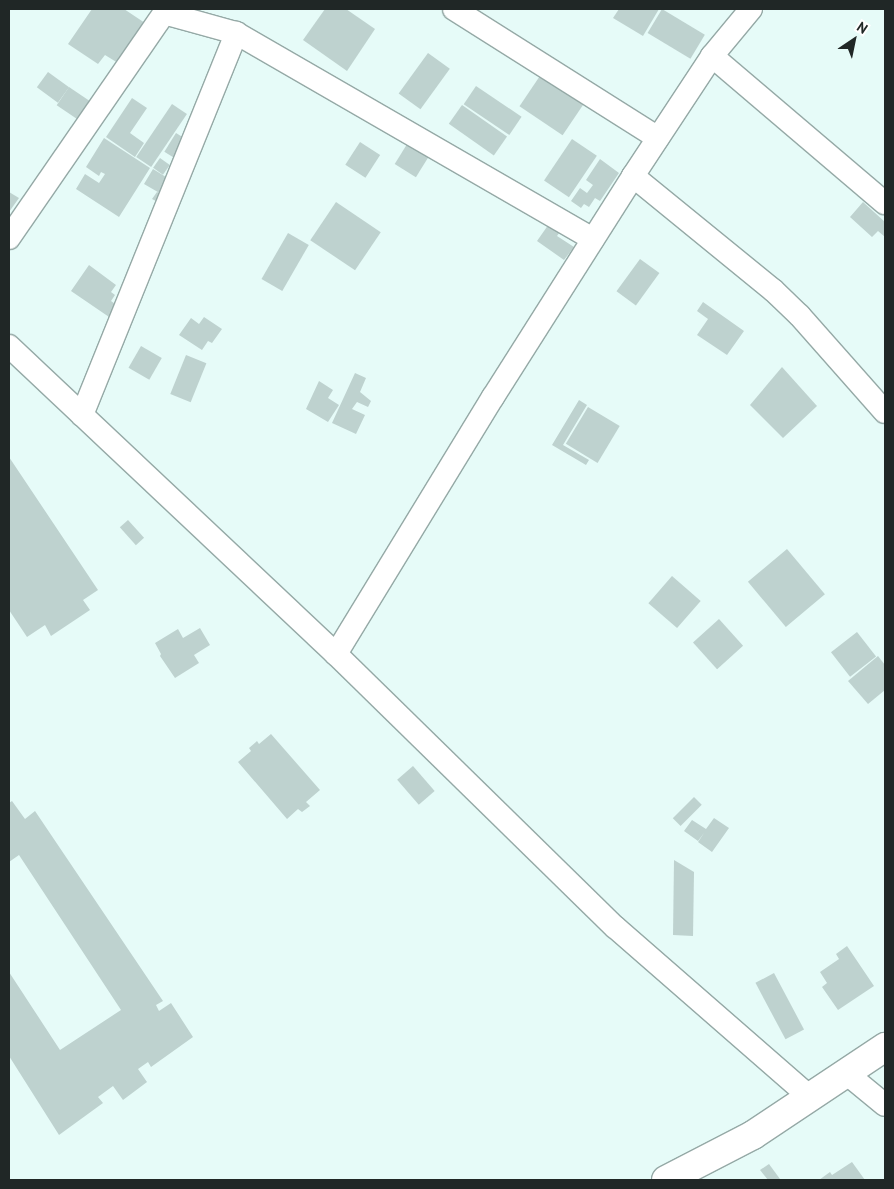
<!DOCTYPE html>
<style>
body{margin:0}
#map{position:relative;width:894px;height:1189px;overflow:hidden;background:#e6fbf8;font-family:"PT Sans",sans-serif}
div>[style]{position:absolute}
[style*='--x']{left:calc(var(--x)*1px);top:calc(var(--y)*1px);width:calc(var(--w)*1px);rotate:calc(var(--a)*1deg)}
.building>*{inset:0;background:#bed2cf;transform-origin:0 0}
.roads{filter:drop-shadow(1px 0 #95a9a6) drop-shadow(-1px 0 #95a9a6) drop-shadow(0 1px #95a9a6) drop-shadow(0 -1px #95a9a6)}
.street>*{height:22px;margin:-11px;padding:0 11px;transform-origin:11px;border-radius:11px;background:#fff}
.secondary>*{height:28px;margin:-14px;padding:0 14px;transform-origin:14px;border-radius:14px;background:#fff}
span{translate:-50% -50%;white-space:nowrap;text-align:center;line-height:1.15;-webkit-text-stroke:4.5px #fff;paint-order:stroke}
.frame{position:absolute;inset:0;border:10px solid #202726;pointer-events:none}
.north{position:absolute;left:829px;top:15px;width:50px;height:50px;-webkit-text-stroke:4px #fff;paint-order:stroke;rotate:34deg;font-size:14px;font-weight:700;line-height:20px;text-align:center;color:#202726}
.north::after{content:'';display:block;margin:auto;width:18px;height:22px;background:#202726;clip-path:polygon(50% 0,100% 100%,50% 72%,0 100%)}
</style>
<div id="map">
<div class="building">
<div style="clip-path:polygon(92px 9px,124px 9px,145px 23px,118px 63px,105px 55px,98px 64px,68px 44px)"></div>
<div style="clip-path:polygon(325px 9px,346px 9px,375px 29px,347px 71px,303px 40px)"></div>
<div style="clip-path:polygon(619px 9px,659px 9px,643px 36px,613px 18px)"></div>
<div style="left:662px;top:9px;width:50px;height:28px;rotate:31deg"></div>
<div style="left:428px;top:53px;width:27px;height:50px;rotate:36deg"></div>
<div style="left:548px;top:64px;width:52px;height:51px;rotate:34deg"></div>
<div style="left:48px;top:72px;width:26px;height:19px;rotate:36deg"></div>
<div style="left:476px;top:86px;width:55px;height:22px;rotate:34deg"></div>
<div style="left:69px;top:87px;width:29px;height:22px;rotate:34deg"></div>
<div style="clip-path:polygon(132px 98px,147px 108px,130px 133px,144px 143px,135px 157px,106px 137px)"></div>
<div style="left:172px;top:104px;width:18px;height:64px;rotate:34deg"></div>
<div style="left:462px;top:105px;width:55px;height:23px;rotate:35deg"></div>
<div style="left:176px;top:133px;width:28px;height:22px;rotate:32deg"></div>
<div style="clip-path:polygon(104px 138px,150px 168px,119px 217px,76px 189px,85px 174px,99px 183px,105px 174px,101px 172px,99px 176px,86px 167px)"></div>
<div style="left:572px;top:139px;width:30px;height:50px;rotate:34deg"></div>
<div style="left:409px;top:141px;width:25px;height:27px;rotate:32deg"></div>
<div style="left:360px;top:142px;width:24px;height:27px;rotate:33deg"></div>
<div style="left:160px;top:158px;width:12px;height:12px;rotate:35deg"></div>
<div style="clip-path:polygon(600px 159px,619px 173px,600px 201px,595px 198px,589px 207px,584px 204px,581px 208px,571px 201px,580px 188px,587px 193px,593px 185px,586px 180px)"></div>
<div style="clip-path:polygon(153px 169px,179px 185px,158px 202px,152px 199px,157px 192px,163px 195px,144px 184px)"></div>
<div style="clip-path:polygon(9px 192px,19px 198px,9px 212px)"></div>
<div style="left:336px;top:202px;width:54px;height:46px;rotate:34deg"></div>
<div style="clip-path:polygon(863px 202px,885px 222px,885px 237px,878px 231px,872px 237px,850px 217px)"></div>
<div style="clip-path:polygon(551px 221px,562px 229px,557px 236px,574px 247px,564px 260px,537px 241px)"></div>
<div style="left:288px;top:233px;width:24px;height:53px;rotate:30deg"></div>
<div style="left:640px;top:259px;width:24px;height:40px;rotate:36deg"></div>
<div style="clip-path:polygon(89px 265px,116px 285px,111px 292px,115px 295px,111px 301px,121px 308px,112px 319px,71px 291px)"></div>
<div style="clip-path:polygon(703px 302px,744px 331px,727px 355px,697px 335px,708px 319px,697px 311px)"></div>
<div style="clip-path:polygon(204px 317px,222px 329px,212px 343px,208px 341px,202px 350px,179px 335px,191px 318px,199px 324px)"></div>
<div style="left:141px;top:346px;width:24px;height:25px;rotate:30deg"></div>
<div style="left:186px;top:355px;width:22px;height:42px;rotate:22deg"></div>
<div style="clip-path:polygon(782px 367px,817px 406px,783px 438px,750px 405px)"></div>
<div style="clip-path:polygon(355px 373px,366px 378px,360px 392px,371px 401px,368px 407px,357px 402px,352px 409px,365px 415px,356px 434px,332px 423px)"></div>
<div style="clip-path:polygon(319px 381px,333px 390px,328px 398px,339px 405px,328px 422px,306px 409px)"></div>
<div style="clip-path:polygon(579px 400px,587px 405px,563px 445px,589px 460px,586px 465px,552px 445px)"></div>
<div style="left:588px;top:407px;width:37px;height:43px;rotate:31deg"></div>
<div style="clip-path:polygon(9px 457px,98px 590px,83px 600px,90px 610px,51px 636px,45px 625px,27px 637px,9px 610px)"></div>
<div style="left:128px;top:520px;width:24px;height:11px;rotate:48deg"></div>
<div style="left:787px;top:549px;width:59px;height:51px;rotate:50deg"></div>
<div style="left:672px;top:576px;width:38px;height:36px;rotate:41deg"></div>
<div style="left:719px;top:619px;width:36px;height:35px;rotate:48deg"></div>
<div style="clip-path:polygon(200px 628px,210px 645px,194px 655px,199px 663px,175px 678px,160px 656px,161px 654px,155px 643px,178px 629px,183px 638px)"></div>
<div style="left:857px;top:632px;width:31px;height:33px;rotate:52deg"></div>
<div style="clip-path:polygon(878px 656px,885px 665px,885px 690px,868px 704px,848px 681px)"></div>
<div style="clip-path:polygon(271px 734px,320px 790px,306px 802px,310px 806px,302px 812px,298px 809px,287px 819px,238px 762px,251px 751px,249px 748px,257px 741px,259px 744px)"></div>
<div style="left:413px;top:766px;width:33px;height:21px;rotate:49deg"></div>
<div style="left:694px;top:797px;width:11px;height:30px;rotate:45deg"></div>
<div style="clip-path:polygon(12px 801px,25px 819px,35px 811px,163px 1001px,156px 1005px,159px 1011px,171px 1003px,193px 1037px,151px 1067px,148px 1062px,138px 1069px,147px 1082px,123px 1100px,113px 1086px,98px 1097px,103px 1103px,59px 1135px,9px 1056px,9px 972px,60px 1050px,121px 1010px,19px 855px,9px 862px,9px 803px)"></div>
<div style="clip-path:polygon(714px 818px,729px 828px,712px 852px,698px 842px,704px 833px,698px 841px,684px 831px,692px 820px,706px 829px)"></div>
<div style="clip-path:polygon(674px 860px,694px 872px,693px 936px,673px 935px)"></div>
<div style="clip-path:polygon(847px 946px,874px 986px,838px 1010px,822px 987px,827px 983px,820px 972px,839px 959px,836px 954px)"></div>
<div style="left:774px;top:973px;width:64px;height:21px;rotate:62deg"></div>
<div style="clip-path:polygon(852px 1162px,865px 1180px,819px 1180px,830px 1172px,832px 1175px)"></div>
<div style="clip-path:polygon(769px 1164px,780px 1179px,778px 1180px,768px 1180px,760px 1170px)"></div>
</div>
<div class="roads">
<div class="street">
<div style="--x:454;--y:9;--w:241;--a:32.3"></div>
<div style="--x:164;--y:13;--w:75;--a:15.5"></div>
<div style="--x:236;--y:33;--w:412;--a:30"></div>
<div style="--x:712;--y:56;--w:227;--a:40.4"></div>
<div style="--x:633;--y:176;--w:181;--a:39.2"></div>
<div style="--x:773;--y:290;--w:37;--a:44"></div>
<div style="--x:800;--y:316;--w:128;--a:48.5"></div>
<div style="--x:9;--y:238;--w:278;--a:-55.4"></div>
<div style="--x:9;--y:346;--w:449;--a:43.3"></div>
<div style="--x:336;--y:654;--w:390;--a:44.4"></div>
<div style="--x:615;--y:927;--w:259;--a:41.1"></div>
<div style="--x:82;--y:415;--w:412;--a:-68"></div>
<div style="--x:336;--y:654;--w:301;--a:-58.6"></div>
<div style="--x:493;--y:397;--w:262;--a:-57.6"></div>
<div style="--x:633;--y:176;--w:144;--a:-56.6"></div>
<div style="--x:712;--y:56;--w:61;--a:-50.3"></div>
<div style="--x:846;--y:1073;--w:50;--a:39.4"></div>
</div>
<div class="secondary">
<div style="--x:666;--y:1180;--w:98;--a:-27.3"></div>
<div style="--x:753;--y:1135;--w:159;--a:-33.7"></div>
</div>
</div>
<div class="frame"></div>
<div class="north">N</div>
</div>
